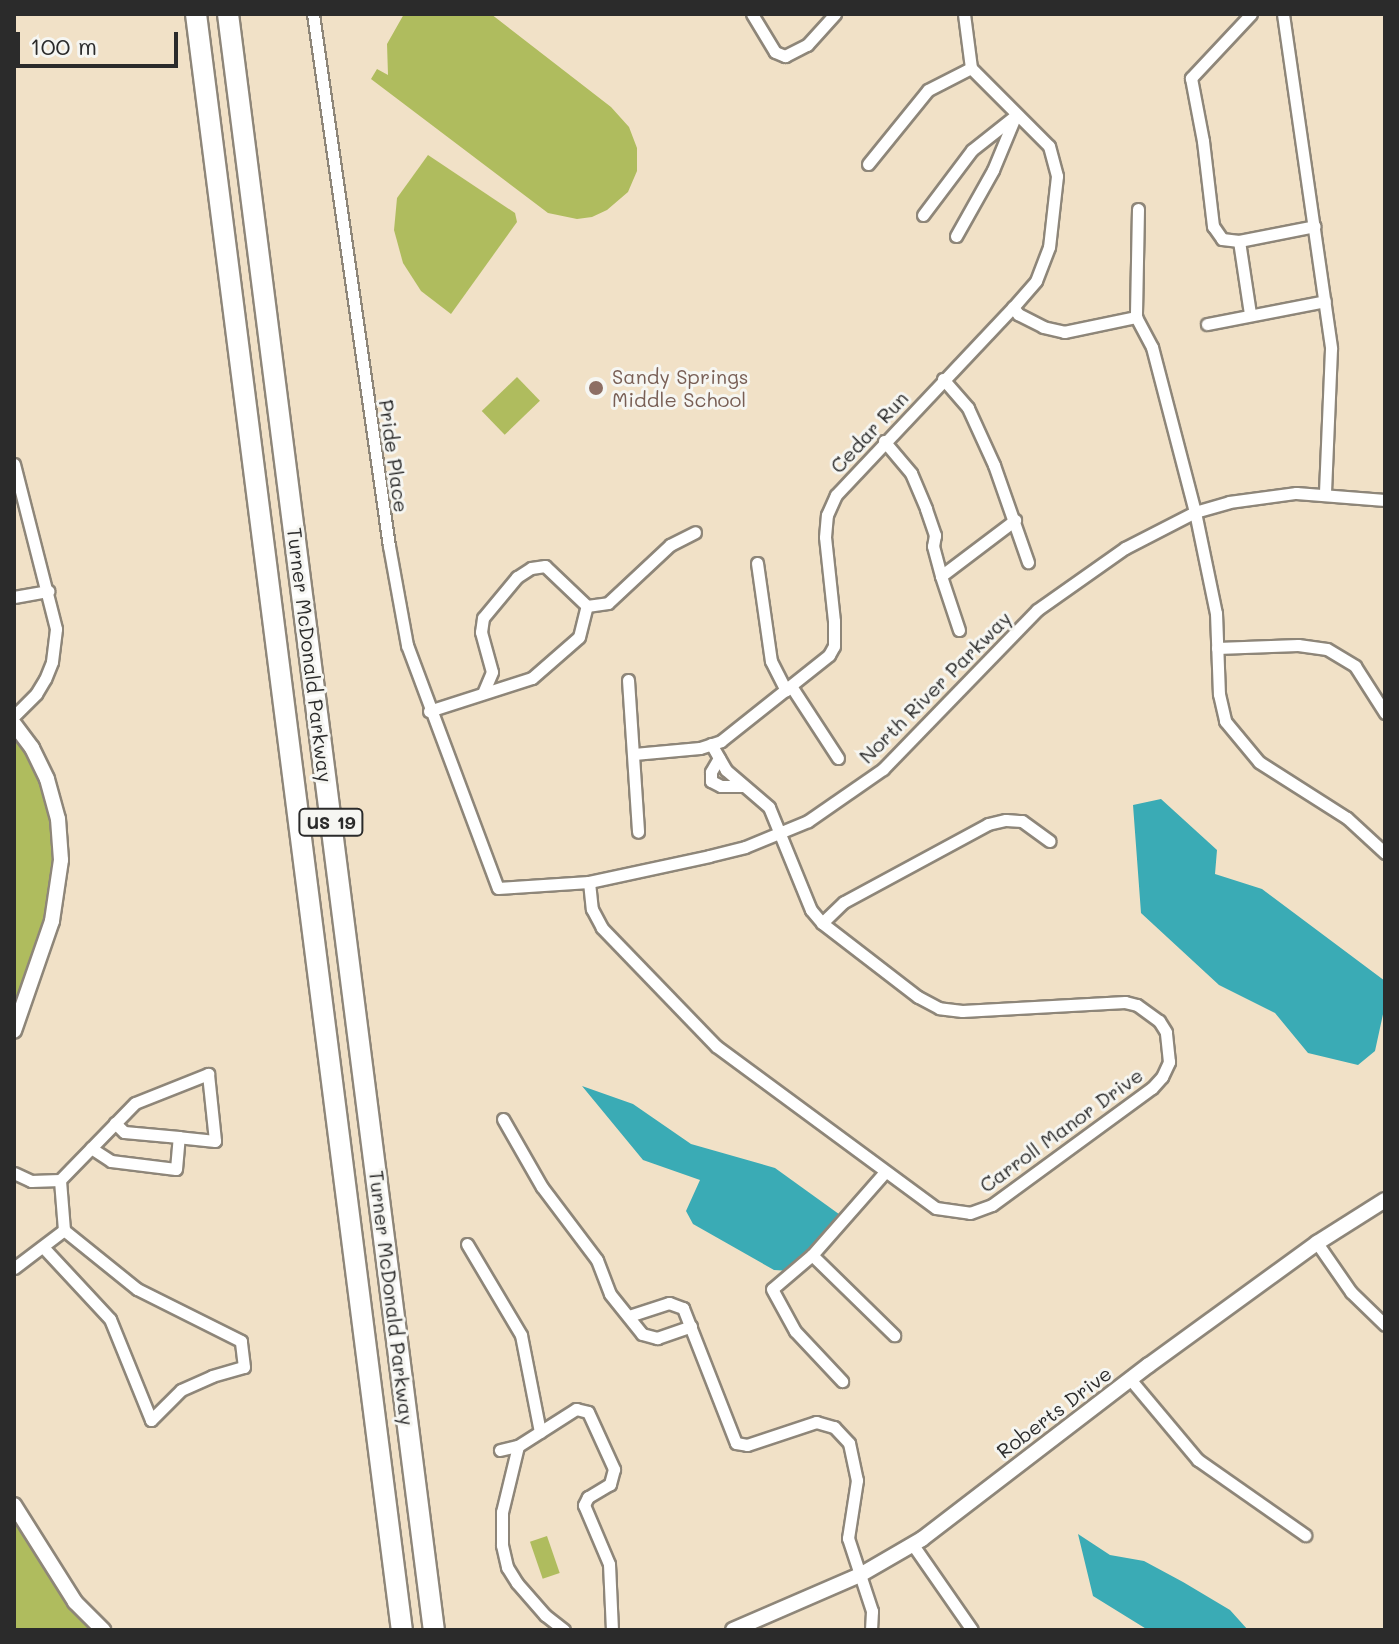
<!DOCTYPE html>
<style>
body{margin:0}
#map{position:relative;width:1399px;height:1644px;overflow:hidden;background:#f1e1c7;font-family:Mali,sans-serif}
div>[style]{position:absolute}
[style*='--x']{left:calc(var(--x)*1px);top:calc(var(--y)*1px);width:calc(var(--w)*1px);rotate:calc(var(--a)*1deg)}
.green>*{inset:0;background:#afbc5e;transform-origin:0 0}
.water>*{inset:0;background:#3aabb5}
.roads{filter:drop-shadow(2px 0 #8e8679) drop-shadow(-2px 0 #8e8679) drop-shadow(0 2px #8e8679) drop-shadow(0 -2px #8e8679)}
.minor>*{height:11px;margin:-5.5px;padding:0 5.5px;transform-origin:5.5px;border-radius:5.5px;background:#fff}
.tertiary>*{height:14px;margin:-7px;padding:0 7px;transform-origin:7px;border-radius:7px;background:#fff}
.motorway>*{height:20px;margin:-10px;padding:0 10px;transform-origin:10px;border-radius:10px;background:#fff}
.dots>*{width:22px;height:22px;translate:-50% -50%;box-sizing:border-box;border:4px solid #f6f6f2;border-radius:50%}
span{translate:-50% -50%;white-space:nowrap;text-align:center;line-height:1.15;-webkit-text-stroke:6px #f6f6f2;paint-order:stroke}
.shield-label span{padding:2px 6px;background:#f6f6f2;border:2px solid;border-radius:6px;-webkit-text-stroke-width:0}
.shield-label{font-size:18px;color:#2b2b2b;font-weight:700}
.education-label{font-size:20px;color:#785e54}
.left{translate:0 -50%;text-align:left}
.street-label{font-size:20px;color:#2b2b2b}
.frame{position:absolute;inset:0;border:16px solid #2b2b2b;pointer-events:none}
.scale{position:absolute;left:16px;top:32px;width:162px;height:36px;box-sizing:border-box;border:4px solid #2b2b2b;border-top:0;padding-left:10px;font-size:24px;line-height:28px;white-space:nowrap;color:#2b2b2b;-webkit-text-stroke:6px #f6f6f2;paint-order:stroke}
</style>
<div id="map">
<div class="green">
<div style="clip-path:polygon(404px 14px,491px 14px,611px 107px,629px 127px,637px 148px,637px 171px,628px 192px,607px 210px,592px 217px,577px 219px,548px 213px,371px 79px,377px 69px,388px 75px,387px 44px)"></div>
<div style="clip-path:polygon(428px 155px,515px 213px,517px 222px,451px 314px,421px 291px,403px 263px,394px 230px,397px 198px)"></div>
<div style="left:517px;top:377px;width:33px;height:49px;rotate:46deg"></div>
<div style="clip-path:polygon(14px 724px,52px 799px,63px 869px,14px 1036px)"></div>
<div style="clip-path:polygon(14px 1508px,97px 1630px,14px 1630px)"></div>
<div style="left:547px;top:1536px;width:39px;height:18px;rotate:71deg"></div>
</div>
<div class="water">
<div style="clip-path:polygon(1161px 799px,1217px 850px,1215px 874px,1262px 889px,1385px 981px,1385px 1005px,1375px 1051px,1358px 1065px,1308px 1053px,1275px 1013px,1219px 985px,1141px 913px,1133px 805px)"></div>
<div style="clip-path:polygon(582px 1086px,633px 1104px,691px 1144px,775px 1168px,843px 1217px,790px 1271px,774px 1270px,693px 1224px,686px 1211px,700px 1180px,643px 1160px)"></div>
<div style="clip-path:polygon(1078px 1534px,1110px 1555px,1144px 1561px,1183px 1582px,1230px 1610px,1248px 1630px,1148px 1630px,1093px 1596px)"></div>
</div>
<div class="roads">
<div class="minor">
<div style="--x:313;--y:14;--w:537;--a:81.87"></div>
<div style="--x:389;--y:546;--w:101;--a:79.7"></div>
<div style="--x:407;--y:645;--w:259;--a:69.5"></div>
<div style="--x:498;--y:888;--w:91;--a:-3.8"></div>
<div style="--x:589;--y:882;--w:123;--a:-12.2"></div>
<div style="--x:709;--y:856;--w:37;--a:-14"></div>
<div style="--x:745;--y:847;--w:68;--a:-22.4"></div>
<div style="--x:808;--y:821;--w:91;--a:-34.7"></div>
<div style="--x:883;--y:769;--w:221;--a:-45.9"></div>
<div style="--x:1037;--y:610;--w:108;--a:-35.2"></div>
<div style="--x:1125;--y:548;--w:79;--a:-27.2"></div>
<div style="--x:1195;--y:512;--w:35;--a:-16"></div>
<div style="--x:1229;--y:502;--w:68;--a:-7.7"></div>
<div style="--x:1296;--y:493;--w:89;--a:4.5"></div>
<div style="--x:752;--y:14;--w:44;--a:58.8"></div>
<div style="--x:775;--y:52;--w:11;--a:22"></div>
<div style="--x:785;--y:56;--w:25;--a:-27"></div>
<div style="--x:807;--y:45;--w:42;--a:-47.9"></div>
<div style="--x:964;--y:14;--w:54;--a:82.6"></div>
<div style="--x:971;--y:68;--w:110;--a:45"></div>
<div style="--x:1049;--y:146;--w:31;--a:75"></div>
<div style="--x:1057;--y:176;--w:71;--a:96.4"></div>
<div style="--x:1049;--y:247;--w:36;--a:111"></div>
<div style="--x:1036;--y:281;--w:35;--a:131"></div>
<div style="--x:1013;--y:307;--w:9;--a:54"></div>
<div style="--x:1018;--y:314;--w:28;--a:27"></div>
<div style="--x:1043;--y:327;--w:22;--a:13"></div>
<div style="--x:1064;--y:332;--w:74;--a:-11.8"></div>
<div style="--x:1251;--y:14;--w:88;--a:133.2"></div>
<div style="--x:1191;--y:78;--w:64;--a:79.2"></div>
<div style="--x:1203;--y:141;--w:86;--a:83.3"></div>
<div style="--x:1213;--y:226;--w:16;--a:55"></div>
<div style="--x:1222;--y:239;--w:17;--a:7"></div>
<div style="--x:1239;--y:241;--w:77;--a:-11.2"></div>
<div style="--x:1283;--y:14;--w:338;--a:81.8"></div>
<div style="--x:1331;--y:349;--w:145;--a:92.4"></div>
<div style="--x:868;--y:164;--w:95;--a:-51"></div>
<div style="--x:928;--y:90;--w:48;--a:-27.1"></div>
<div style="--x:1138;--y:209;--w:108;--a:91.1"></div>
<div style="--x:1136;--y:317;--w:34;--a:62"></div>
<div style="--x:1152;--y:347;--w:171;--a:75.4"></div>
<div style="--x:1195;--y:512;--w:103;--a:78.3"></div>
<div style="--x:1216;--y:613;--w:81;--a:87.9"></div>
<div style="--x:1219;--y:694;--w:28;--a:77"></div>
<div style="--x:1225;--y:721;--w:53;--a:50.3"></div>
<div style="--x:1259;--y:762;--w:104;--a:32.5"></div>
<div style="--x:1347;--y:818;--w:52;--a:42.6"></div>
<div style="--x:923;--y:215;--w:81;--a:-53"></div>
<div style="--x:972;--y:150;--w:55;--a:-38.3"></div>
<div style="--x:956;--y:236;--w:76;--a:-60.7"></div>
<div style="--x:993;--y:170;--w:57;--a:-67.5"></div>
<div style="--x:1239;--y:241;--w:74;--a:81.4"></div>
<div style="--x:1207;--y:324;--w:120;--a:-11"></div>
<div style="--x:943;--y:379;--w:38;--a:49"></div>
<div style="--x:968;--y:408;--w:63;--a:65.5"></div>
<div style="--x:994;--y:465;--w:103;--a:70.7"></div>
<div style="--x:884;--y:441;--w:42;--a:49.8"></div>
<div style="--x:911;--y:473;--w:39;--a:67"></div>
<div style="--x:926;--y:509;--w:28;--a:71"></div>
<div style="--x:935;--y:535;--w:11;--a:100"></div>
<div style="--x:933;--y:546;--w:31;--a:75"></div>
<div style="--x:941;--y:576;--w:57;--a:71.6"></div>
<div style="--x:14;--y:464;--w:170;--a:75.7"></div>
<div style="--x:56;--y:629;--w:33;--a:97"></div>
<div style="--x:52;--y:662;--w:18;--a:112"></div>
<div style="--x:45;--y:679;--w:17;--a:121"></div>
<div style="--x:36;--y:694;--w:31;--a:135"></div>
<div style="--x:757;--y:563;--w:99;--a:81.9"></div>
<div style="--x:771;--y:661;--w:33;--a:63"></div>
<div style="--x:941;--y:576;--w:93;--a:-37.1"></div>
<div style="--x:14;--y:597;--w:35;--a:-10"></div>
<div style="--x:587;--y:606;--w:21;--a:-8"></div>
<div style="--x:608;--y:603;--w:85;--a:-43.1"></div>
<div style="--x:670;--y:545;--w:28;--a:-27"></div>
<div style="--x:1217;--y:648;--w:81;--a:-2.1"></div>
<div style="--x:1298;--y:645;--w:29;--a:8"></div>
<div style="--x:1327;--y:649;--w:33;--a:31"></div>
<div style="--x:1355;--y:666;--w:56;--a:57.4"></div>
<div style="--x:628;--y:680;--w:152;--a:86.2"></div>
<div style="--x:791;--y:686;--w:86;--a:56.9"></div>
<div style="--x:429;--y:711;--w:108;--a:-17.8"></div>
<div style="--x:532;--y:678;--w:62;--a:-41.1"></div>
<div style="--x:579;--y:637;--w:32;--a:-76"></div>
<div style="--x:587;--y:606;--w:58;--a:-136.4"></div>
<div style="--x:545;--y:566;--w:14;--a:172"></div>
<div style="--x:531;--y:568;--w:17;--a:147"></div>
<div style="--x:517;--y:577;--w:53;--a:129.7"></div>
<div style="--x:483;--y:618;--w:14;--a:98"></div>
<div style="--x:481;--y:632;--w:41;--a:74.6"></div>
<div style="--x:492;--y:672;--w:23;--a:113"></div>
<div style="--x:634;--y:754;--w:66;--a:-5.2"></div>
<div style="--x:700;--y:748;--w:22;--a:-18"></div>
<div style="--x:721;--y:741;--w:138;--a:-38.5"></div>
<div style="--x:829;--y:655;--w:10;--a:-61"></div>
<div style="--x:834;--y:646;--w:25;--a:-90"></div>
<div style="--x:834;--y:621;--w:84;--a:-96.1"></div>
<div style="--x:825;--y:537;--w:22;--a:-85"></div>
<div style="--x:827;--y:515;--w:22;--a:-66"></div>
<div style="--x:836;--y:495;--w:258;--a:-46.7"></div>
<div style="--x:719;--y:758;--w:16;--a:120"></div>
<div style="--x:711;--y:772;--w:9;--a:90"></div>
<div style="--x:711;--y:781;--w:11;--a:27"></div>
<div style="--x:721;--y:786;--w:21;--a:0"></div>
<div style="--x:589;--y:882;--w:27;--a:84"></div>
<div style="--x:592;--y:909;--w:21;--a:62"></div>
<div style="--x:602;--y:928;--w:164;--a:46"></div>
<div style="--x:716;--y:1046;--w:273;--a:36.4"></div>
<div style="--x:936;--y:1208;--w:34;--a:8"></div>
<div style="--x:970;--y:1213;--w:23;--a:-20"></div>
<div style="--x:992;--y:1205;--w:198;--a:-36.2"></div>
<div style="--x:1152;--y:1088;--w:15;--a:-48"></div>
<div style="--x:1162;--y:1077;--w:17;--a:-65"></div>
<div style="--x:1169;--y:1062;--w:30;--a:-96"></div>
<div style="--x:1166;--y:1032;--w:13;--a:-122"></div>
<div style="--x:1159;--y:1021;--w:27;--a:-144"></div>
<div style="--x:1137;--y:1005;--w:12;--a:-166"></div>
<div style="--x:1125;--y:1002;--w:163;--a:176.8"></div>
<div style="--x:962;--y:1011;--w:23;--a:-173"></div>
<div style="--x:939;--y:1008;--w:24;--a:-152"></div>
<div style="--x:918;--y:997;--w:121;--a:-142.4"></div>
<div style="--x:822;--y:923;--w:17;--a:-130"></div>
<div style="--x:811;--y:910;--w:111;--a:-112.2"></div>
<div style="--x:769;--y:807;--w:57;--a:-139.3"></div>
<div style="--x:726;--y:770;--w:30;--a:-120"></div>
<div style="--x:822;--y:923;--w:30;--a:-44"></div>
<div style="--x:844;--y:902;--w:164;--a:-28.4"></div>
<div style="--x:988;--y:824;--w:18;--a:-13"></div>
<div style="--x:1006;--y:820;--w:16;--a:4"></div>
<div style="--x:1022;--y:821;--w:34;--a:36"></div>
<div style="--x:503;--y:1119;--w:78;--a:60.2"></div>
<div style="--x:542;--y:1187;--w:91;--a:53"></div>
<div style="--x:597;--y:1260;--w:36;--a:69"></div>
<div style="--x:610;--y:1294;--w:51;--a:51.3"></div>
<div style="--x:642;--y:1334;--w:16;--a:15"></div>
<div style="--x:657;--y:1338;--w:36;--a:-19"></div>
<div style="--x:91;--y:1148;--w:24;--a:33"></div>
<div style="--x:111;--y:1161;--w:65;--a:7"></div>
<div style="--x:176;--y:1169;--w:32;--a:-85"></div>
<div style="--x:179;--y:1137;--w:55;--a:-174.8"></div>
<div style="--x:124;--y:1132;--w:13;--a:-135"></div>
<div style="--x:885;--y:1172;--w:111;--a:131.3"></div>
<div style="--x:812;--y:1255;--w:115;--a:44.3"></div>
<div style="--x:14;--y:1173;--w:19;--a:25"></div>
<div style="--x:31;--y:1181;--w:29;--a:-2"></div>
<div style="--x:60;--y:1180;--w:107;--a:-45.8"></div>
<div style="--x:135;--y:1103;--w:79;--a:-21.7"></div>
<div style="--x:208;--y:1074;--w:67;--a:84"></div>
<div style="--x:215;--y:1141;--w:36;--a:-174"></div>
<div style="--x:1317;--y:1243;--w:60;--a:55.2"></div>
<div style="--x:1351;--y:1292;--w:47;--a:44.1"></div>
<div style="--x:467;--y:1244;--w:106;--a:59.3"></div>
<div style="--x:521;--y:1335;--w:99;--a:78.9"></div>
<div style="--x:43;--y:1247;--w:98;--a:47.1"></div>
<div style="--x:110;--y:1319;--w:109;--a:67.9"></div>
<div style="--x:151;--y:1420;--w:42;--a:-45"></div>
<div style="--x:181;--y:1390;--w:34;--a:-24"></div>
<div style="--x:212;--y:1376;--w:33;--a:-16"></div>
<div style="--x:244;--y:1367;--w:26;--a:-97"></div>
<div style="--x:241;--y:1341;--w:116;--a:-153.4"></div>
<div style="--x:137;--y:1289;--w:94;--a:-141.1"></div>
<div style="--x:64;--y:1230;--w:50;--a:-94.6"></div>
<div style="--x:812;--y:1255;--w:52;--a:139.6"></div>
<div style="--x:772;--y:1289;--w:48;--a:61.3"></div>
<div style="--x:795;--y:1331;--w:69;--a:46.8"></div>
<div style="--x:14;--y:1268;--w:63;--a:-37.2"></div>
<div style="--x:629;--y:1316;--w:42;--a:-18"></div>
<div style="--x:669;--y:1303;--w:15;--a:20"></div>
<div style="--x:683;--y:1308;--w:145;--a:68.6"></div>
<div style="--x:736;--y:1443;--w:11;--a:10"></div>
<div style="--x:747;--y:1445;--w:73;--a:-18.4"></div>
<div style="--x:816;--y:1422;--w:19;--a:16"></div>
<div style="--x:834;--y:1427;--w:22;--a:47"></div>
<div style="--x:849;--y:1443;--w:38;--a:78"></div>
<div style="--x:857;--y:1480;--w:59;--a:98.8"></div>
<div style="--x:848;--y:1538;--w:77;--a:71.8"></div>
<div style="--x:872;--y:1611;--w:19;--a:93"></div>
<div style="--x:1130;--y:1379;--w:106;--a:50"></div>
<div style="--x:1198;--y:1460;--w:131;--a:35"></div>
<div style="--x:518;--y:1446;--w:68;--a:103.6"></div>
<div style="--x:502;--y:1512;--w:33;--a:90"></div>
<div style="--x:502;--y:1545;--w:23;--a:77"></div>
<div style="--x:507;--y:1567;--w:19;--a:58"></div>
<div style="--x:517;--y:1583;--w:43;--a:48.8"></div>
<div style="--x:545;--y:1615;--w:24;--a:38"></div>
<div style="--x:500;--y:1450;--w:18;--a:-13"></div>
<div style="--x:518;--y:1446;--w:69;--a:-32.5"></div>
<div style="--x:576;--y:1409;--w:12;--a:14"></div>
<div style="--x:588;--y:1412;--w:63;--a:65.5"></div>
<div style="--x:614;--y:1469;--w:16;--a:105"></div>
<div style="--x:610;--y:1484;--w:26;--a:149"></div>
<div style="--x:588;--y:1497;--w:9;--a:117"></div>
<div style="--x:584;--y:1505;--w:64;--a:67"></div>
<div style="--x:609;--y:1564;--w:66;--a:87.4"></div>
<div style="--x:913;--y:1545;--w:103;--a:55.2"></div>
</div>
<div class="tertiary">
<div style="--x:14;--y:724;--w:30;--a:53"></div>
<div style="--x:32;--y:748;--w:34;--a:64"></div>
<div style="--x:47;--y:779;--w:41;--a:74.6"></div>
<div style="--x:58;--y:819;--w:41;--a:85.8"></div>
<div style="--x:61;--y:860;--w:62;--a:98.4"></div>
<div style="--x:52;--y:921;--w:116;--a:109.1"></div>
<div style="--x:14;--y:1505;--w:115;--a:57.8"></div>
<div style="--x:75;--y:1602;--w:40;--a:45"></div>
<div style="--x:733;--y:1630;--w:138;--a:-23.4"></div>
<div style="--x:860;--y:1575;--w:72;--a:-30.1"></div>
<div style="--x:922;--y:1539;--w:286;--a:-37.5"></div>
<div style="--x:1149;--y:1365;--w:208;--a:-36"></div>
<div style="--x:1317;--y:1243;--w:80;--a:-32.3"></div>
</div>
<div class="motorway">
<div style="--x:196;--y:14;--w:1629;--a:82.74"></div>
<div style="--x:228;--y:14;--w:1629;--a:82.74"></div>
</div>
</div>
<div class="dots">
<div style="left:596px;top:388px;background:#8d6e63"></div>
</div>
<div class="shield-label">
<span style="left:331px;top:822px">US 19</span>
</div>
<div class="education-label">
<span class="left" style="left:612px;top:388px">Sandy Springs<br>Middle School</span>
</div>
<div class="street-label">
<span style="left:869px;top:432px;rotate:-47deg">Cedar Run</span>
<span style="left:394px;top:456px;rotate:82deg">Pride Place</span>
<span style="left:310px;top:655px;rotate:83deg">Turner McDonald Parkway</span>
<span style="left:935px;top:687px;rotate:-45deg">North River Parkway</span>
<span style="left:1061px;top:1130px;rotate:-36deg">Carroll Manor Drive</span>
<span style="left:392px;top:1298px;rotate:83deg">Turner McDonald Parkway</span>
<span style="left:1054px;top:1412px;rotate:-37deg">Roberts Drive</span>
</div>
<div class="frame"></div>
<div class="scale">100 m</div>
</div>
